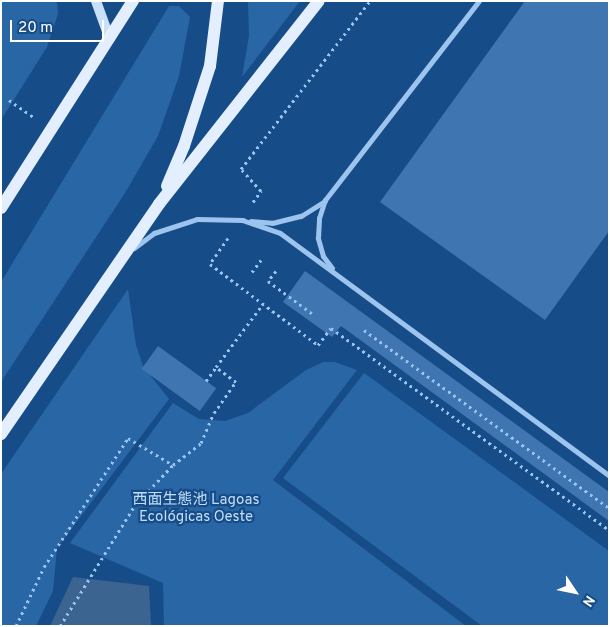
<!DOCTYPE html>
<meta charset="utf-8">
<style>
body{margin:0}
#map{position:relative;width:610px;height:627px;overflow:hidden;background:#164c87;font-family:Overpass,"Noto Sans SC",sans-serif}
div>[style]{position:absolute}
[style*='--x']{left:calc(var(--x)*1px);top:calc(var(--y)*1px);width:calc(var(--w)*1px);rotate:calc(var(--a)*1deg)}
.green>*{inset:0;background:#2966a5}
.water>*{inset:0;background:#3c6490}
.building>*{inset:0;background:#3f76b1;transform-origin:0 0}
.path>*{height:3px;margin-top:-1.5px;transform-origin:0;background:repeating-linear-gradient(90deg,#9cc4ee 0 2.5px,transparent 0 6.5px)}
.street>*{height:5px;margin:-2.5px;padding:0 2.5px;transform-origin:2.5px;border-radius:2.5px;background:#9cc4ee}
.secondary>*{height:10px;margin:-5px;padding:0 5px;transform-origin:5px;border-radius:5px;background:#c9e0fa}
.primary>*{height:12px;margin:-6px;padding:0 6px;transform-origin:6px;border-radius:6px;background:#e3efff}
span{translate:-50% -50%;white-space:nowrap;text-align:center;line-height:1.15;-webkit-text-stroke:4.5px #164c87;paint-order:stroke}
.park-label{font-size:15px;color:#c2defa}
.frame{position:absolute;inset:0;border:2px solid #fff;pointer-events:none}
.north{position:absolute;left:550px;top:567px;width:50px;height:50px;-webkit-text-stroke:4px #164c87;paint-order:stroke;rotate:124deg;font-size:14px;font-weight:700;line-height:20px;text-align:center;color:#fff}
.north::after{content:'';display:block;margin:auto;width:18px;height:22px;background:#fff;clip-path:polygon(50% 0,100% 100%,50% 72%,0 100%)}
.scale{position:absolute;left:10px;top:20px;width:94px;height:22px;box-sizing:border-box;border:2px solid #fff;border-top:0;padding-left:6px;font-size:15px;line-height:18px;white-space:nowrap;color:#fff;-webkit-text-stroke:4px #164c87;paint-order:stroke}
</style>
<div id="map">
<div class="green">
<div style="clip-path:polygon(1px 1px,57px 1px,58px 14px,47px 47px,1px 120px)"></div>
<div style="clip-path:polygon(248px 1px,300px 1px,242px 77px,249px 36px)"></div>
<div style="clip-path:polygon(169px 6px,179px 6px,190px 17px,179px 76px,158px 136px,125px 193px,1px 382px,1px 282px)"></div>
<div style="clip-path:polygon(128px 289px,136px 345px,143px 366px,169px 399px,57px 548px,53px 591px,36px 626px,1px 626px,1px 474px)"></div>
<div style="clip-path:polygon(323px 362px,335px 362px,357px 370px,273px 480px,466px 626px,164px 626px,163px 583px,70px 543px,173px 403px,199px 419px,225px 421px,248px 413px,306px 370px)"></div>
<div style="clip-path:polygon(364px 373px,609px 551px,609px 626px,482px 626px,283px 478px)"></div>
</div>
<div class="water">
<div style="clip-path:polygon(73px 577px,149px 586px,151px 626px,50px 626px)"></div>
</div>
<div class="building">
<div style="clip-path:polygon(525px 1px,609px 1px,609px 231px,545px 320px,380px 202px)"></div>
<div style="clip-path:polygon(305px 271px,609px 492px,609px 521px,341px 326px,332px 337px,283px 302px)"></div>
<div style="left:158px;top:346px;width:72px;height:28px;rotate:36deg"></div>
</div>
<div class="path">
<div style="--x:9;--y:100;--w:29;--a:35"></div>
<div style="--x:253;--y:202;--w:14;--a:-54"></div>
<div style="--x:261;--y:191;--w:30;--a:-132"></div>
<div style="--x:241;--y:169;--w:212;--a:-52.5"></div>
<div style="--x:228;--y:238;--w:32;--a:125"></div>
<div style="--x:210;--y:264;--w:135;--a:36.9"></div>
<div style="--x:318;--y:345;--w:21;--a:-53"></div>
<div style="--x:331;--y:328;--w:344;--a:36"></div>
<div style="--x:276;--y:271;--w:13;--a:129"></div>
<div style="--x:268;--y:281;--w:57;--a:36.5"></div>
<div style="--x:252;--y:272;--w:15;--a:-53"></div>
<div style="--x:364;--y:330;--w:303;--a:36"></div>
<div style="--x:206;--y:381;--w:17;--a:-54"></div>
<div style="--x:16;--y:626;--w:65;--a:-64.6"></div>
<div style="--x:44;--y:567;--w:154;--a:-56.9"></div>
<div style="--x:128;--y:438;--w:52;--a:31"></div>
<div style="--x:60;--y:626;--w:142;--a:-58.2"></div>
<div style="--x:135;--y:505;--w:55;--a:-46.5"></div>
<div style="--x:173;--y:465;--w:36;--a:-38"></div>
<div style="--x:201;--y:443;--w:33;--a:-67"></div>
<div style="--x:214;--y:413;--w:38;--a:-55"></div>
<div style="--x:236;--y:382;--w:25;--a:-143"></div>
<div style="--x:216;--y:367;--w:79;--a:-53.3"></div>
</div>
<div class="street">
<div style="--x:242;--y:220;--w:40;--a:18.9"></div>
<div style="--x:280;--y:233;--w:409;--a:36.4"></div>
<div style="--x:251;--y:221;--w:21;--a:5"></div>
<div style="--x:272;--y:223;--w:30;--a:-14"></div>
<div style="--x:301;--y:216;--w:28;--a:-32"></div>
<div style="--x:134;--y:248;--w:25;--a:-37"></div>
<div style="--x:154;--y:233;--w:45;--a:-18"></div>
<div style="--x:197;--y:219;--w:46;--a:1.2"></div>
<div style="--x:332;--y:268;--w:15;--a:-127"></div>
<div style="--x:323;--y:256;--w:19;--a:-106"></div>
<div style="--x:318;--y:238;--w:20;--a:-87"></div>
<div style="--x:319;--y:218;--w:19;--a:-72"></div>
<div style="--x:325;--y:200;--w:252;--a:-52.3"></div>
</div>
<div class="secondary">
<div style="--x:96;--y:1;--w:38;--a:70"></div>
</div>
<div class="primary">
<div style="--x:167;--y:186;--w:43;--a:-67"></div>
<div style="--x:184;--y:146;--w:84;--a:-72"></div>
<div style="--x:210;--y:66;--w:65;--a:-83"></div>
<div style="--x:1;--y:208;--w:246;--a:-57.5"></div>
<div style="--x:1;--y:434;--w:279;--a:-55.5"></div>
<div style="--x:159;--y:204;--w:258;--a:-51.8"></div>
</div>
<div class="park-label">
<span style="left:196px;top:509px">西面生態池 Lagoas<br>Ecológicas Oeste</span>
</div>
<div class="frame"></div>
<div class="north">N</div>
<div class="scale">20 m</div>
</div>
